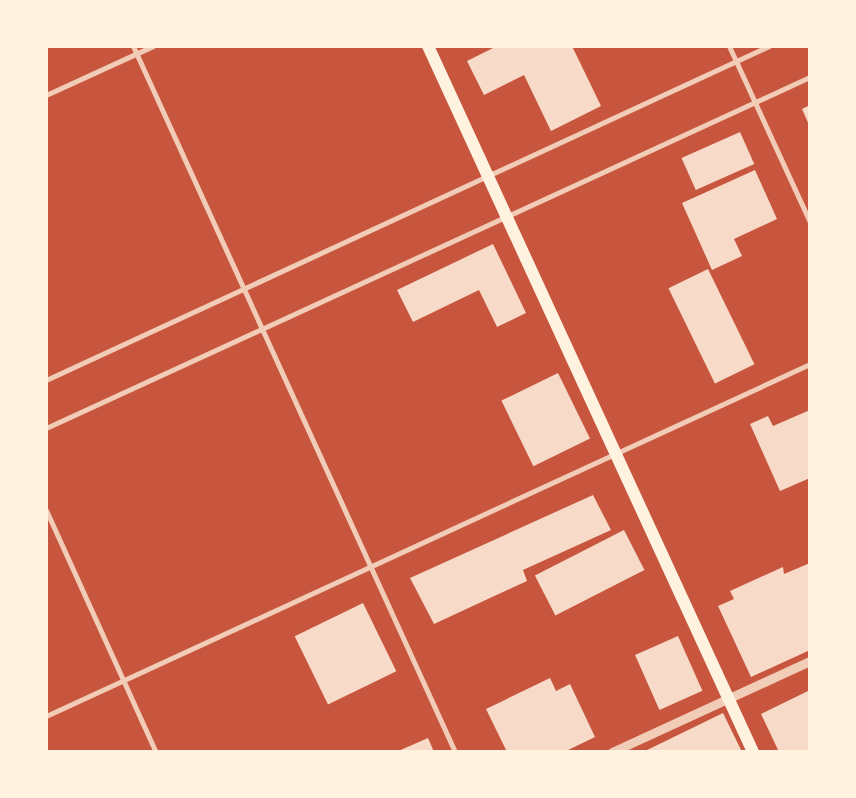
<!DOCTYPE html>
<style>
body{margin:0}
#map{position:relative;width:856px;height:798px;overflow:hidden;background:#c8553d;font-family:"PT Serif",serif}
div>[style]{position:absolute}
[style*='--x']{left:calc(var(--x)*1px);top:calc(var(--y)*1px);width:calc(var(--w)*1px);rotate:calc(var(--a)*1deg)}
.building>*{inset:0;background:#f7dbc8;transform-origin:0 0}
.minor>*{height:5px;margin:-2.5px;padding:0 2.5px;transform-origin:2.5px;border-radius:2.5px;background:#f1ccb7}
.tertiary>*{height:9px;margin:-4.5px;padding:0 4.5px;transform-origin:4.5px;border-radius:4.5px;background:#f1ccb7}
.primary>*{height:12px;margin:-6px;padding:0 6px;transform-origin:6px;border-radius:6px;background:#fff3e0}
span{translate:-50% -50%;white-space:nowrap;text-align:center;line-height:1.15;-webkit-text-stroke:5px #fff3e0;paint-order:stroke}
.frame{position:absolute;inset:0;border:48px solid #fff3e0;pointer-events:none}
</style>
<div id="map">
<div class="building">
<div style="clip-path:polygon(497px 46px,572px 46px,601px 106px,551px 131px,524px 75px,484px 95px,467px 61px)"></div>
<div style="clip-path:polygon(810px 105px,810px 127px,802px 109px)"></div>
<div style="left:740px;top:132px;width:35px;height:64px;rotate:66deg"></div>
<div style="clip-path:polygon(755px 170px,777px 219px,734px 239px,742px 256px,712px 270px,682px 203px)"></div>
<div style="clip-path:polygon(493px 244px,526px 313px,497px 327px,479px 290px,413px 322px,397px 290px)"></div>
<div style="left:708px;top:269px;width:106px;height:44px;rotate:64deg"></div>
<div style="left:558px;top:373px;width:73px;height:63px;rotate:64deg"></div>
<div style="clip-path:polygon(810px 410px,810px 478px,780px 491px,750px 424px,768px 416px,773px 426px)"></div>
<div style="clip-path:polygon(593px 495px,611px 530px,523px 570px,527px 581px,434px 624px,410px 578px)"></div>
<div style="left:624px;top:530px;width:45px;height:100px;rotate:63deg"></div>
<div style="clip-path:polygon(810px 563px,810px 650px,751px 677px,718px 606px,734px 599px,730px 591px,783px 567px,784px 574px)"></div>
<div style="left:363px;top:603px;width:76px;height:76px;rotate:64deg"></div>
<div style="left:678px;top:636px;width:60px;height:47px;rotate:66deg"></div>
<div style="clip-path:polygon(550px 678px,556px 691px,570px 684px,595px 737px,564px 752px,507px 752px,486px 709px)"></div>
<div style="clip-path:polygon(810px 690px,810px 752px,779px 752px,761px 714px)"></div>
<div style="clip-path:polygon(723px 713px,742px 752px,643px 752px)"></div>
<div style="clip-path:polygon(428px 738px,434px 752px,396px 752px)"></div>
</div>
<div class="minor">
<div style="--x:133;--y:46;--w:776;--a:65.48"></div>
<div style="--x:729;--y:46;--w:194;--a:65.3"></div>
<div style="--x:46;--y:95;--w:118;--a:-24.6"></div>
<div style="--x:46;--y:380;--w:796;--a:-24.8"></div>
<div style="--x:46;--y:428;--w:841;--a:-24.68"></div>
<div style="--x:46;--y:510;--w:266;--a:65.6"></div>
<div style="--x:46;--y:716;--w:841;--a:-24.74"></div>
</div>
<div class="tertiary">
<div style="--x:612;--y:752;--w:218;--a:-24.7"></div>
</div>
<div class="primary">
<div style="--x:428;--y:46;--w:777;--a:65.28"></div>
</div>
<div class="frame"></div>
</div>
